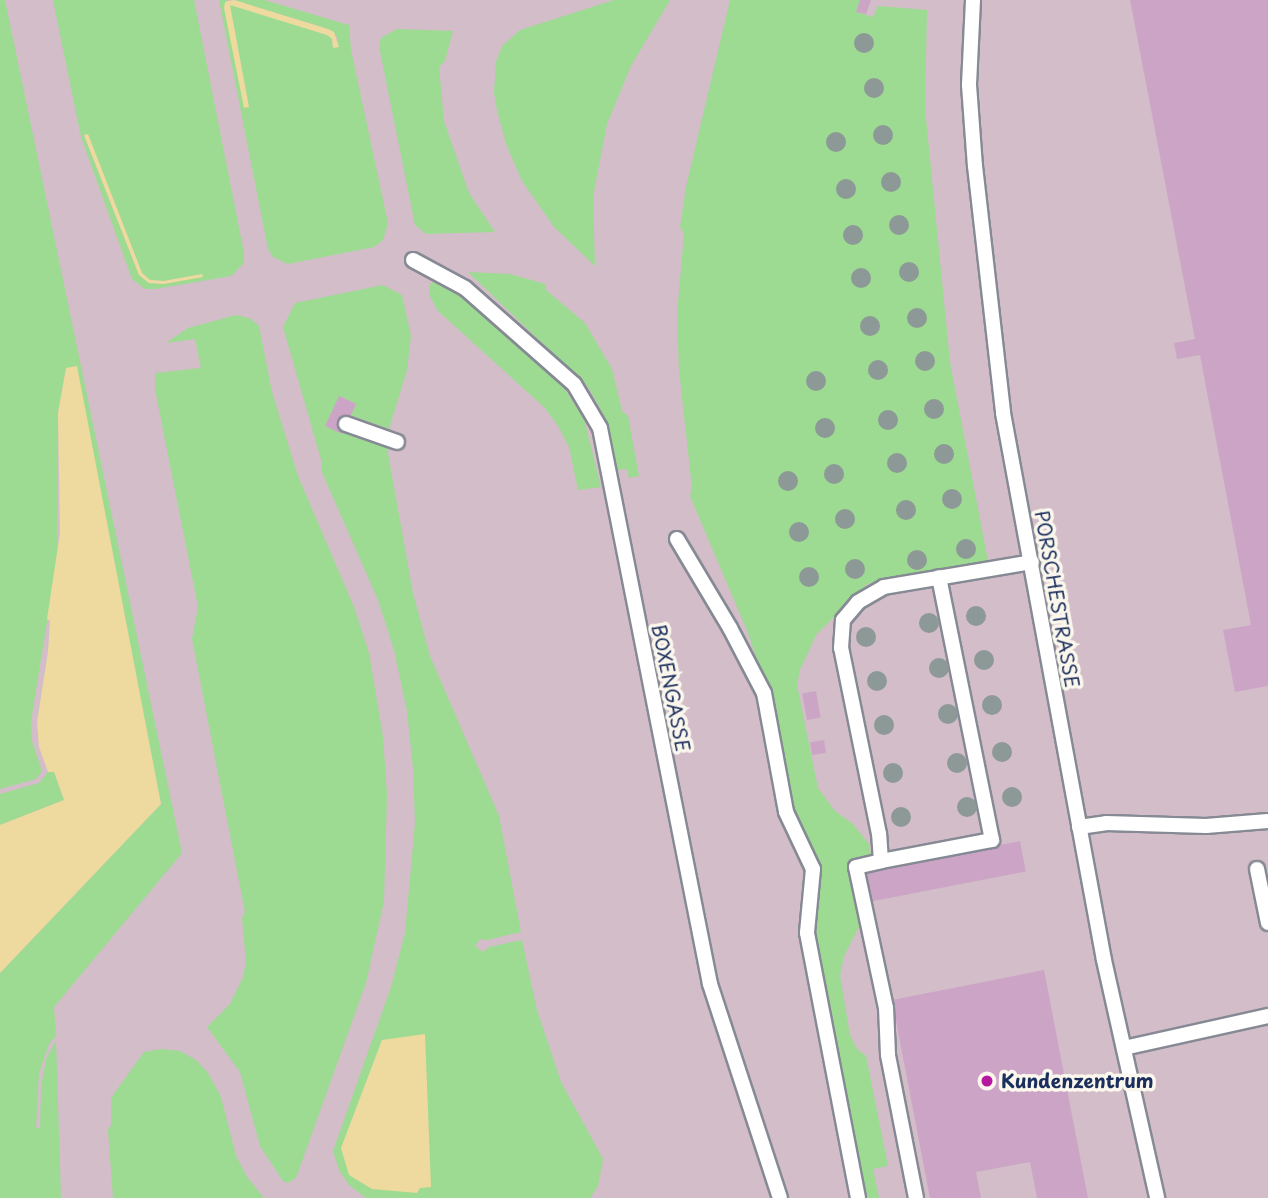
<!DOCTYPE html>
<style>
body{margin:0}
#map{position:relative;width:1268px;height:1198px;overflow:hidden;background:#f2e6ca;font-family:"Playpen Sans",sans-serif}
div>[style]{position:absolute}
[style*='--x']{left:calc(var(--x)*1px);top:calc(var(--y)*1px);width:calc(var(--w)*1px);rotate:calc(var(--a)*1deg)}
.industrial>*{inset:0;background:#d2bdc8;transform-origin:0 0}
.green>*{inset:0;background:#9cdb91}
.sand>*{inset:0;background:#eeda9e}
.building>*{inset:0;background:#cca5c6;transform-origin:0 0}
.roads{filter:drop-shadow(2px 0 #868a94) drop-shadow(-2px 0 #868a94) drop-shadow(0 2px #868a94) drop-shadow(0 -2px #868a94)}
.lane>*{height:14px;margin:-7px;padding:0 7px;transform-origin:7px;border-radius:7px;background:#fff}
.trees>*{width:20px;height:20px;margin:-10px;border-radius:50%;background:#8d9996}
.dots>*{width:19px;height:19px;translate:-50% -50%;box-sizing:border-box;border:4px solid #fbf7ec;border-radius:50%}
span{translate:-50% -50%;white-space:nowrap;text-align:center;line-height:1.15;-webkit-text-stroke:7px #fbf7ec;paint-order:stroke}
.street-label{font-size:19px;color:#1b2f5e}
.poi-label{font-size:19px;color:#1b2f5e;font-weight:700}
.left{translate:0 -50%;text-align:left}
</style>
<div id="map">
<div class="industrial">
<div style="left:0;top:0;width:1268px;height:1198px"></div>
</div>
<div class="green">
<div style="clip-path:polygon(0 0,5px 0,182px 853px,54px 1007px,56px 1036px,49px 1044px,39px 1073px,36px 1128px,40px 1128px,41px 1086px,46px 1059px,56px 1041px,61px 1198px,0 1198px,0 973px,161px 804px,66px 368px,58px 413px,57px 560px,31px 721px,32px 741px,42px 771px,36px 779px,0 789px)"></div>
<div style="clip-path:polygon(evenodd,53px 0,194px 0,244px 253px,244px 263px,231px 276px,155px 289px,145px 289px,132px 279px,81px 137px,53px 0,88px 135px,142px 273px,150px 280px,164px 281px,202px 274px,164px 284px,149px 283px,139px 275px,84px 136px,88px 135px)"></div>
<div style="clip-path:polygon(219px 0,228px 0,225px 2px,229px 8px,231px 4px,327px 35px,332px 39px,333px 48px,338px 47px,337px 37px,328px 29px,234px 0,264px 0,349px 25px,351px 50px,388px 223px,383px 240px,374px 247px,288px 264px,273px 257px,268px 249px)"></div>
<div style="clip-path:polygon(614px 0,670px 0,631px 66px,607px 124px,593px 197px,595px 266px,554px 227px,522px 181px,506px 144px,497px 110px,494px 93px,496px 62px,502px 46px,520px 30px)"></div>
<div style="clip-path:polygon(730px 0,860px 0,857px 12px,873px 17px,878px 6px,927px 10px,925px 108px,950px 362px,988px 561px,867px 584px,816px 635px,800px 670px,797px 685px,818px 788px,835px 811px,853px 824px,869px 844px,872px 860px,866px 913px,844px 956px,840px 976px,850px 1035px,857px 1049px,866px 1056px,888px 1166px,873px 1169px,879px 1198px,865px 1198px,816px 959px,814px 857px,790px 805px,763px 678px,748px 633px,690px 496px,692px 488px,679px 370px,677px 314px,684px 234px,680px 227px,686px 187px)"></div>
<div style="clip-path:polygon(397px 29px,453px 31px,445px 61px,439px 67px,444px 121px,469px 193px,495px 232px,426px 234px,415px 225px,379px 46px,381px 38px)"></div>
<div style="clip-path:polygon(468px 272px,510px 274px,545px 284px,546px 290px,585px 323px,612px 369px,622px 411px,628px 416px,639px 476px,629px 478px,627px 469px,618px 470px,605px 417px,588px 387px)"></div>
<div style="clip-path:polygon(433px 282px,467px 298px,564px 388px,584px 419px,601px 487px,578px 490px,569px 447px,558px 426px,545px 408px,437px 310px,429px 294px,430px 284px)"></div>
<div style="clip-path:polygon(383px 285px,402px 295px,411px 336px,407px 370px,389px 429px,350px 415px,355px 404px,340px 396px,325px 426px,387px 448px,413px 593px,430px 656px,499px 816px,521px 932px,487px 940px,480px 939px,475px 946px,483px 952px,489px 947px,522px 940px,537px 1010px,561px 1082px,603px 1159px,598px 1186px,590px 1198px,366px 1198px,349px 1185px,339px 1170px,333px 1151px,391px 987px,405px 933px,415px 823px,413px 768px,407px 711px,394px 650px,378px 600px,321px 470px,322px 463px,283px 327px,295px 303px)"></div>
<div style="clip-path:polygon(236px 315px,249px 318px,259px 326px,272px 392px,298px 476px,354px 607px,369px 653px,383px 737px,387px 794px,384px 901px,366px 983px,296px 1178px,288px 1183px,283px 1181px,260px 1146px,240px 1072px,207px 1027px,230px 1004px,243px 977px,246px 962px,242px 918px,245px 912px,192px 639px,198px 607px,155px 389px,155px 373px,201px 368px,195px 339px,166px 343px,188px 328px)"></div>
<div style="clip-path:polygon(48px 772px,54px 772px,64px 800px,0 825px,0 794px,39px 783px)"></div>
<div style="clip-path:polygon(162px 1049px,180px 1051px,196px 1060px,208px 1073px,221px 1097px,236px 1156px,247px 1177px,264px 1198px,113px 1198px,108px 1130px,111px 1125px,111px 1098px,144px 1052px)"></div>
</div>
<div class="sand">
<div style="clip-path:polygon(234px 0,328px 29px,334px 32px,339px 47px,333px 48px,332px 39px,327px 35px,230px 5px,249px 107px,244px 108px,224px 8px,225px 2px)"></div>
<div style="clip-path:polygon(88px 134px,142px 273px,150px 280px,164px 281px,202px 274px,203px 277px,164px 284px,149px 283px,139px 275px,84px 135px)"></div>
<div style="clip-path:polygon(77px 366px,161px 804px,0 973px,0 825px,64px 800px,54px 772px,48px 772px,39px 747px,37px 722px,48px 652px,50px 621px,47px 619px,60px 533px,58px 413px,66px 368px)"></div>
<div style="clip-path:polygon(425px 1034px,431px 1187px,420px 1188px,417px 1193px,372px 1189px,349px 1175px,341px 1148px,382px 1040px)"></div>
</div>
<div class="building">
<div style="clip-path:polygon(860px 0,871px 0,866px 14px,856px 12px)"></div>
<div style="clip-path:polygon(1130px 0,1268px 0,1268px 686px,1235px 692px,1223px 630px,1251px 625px,1200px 355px,1177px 359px,1174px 343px,1195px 339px)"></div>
<div style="left:339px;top:396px;width:19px;height:33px;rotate:25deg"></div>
<div style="left:816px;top:691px;width:27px;height:14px;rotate:80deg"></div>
<div style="left:824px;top:740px;width:13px;height:14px;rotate:81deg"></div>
<div style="left:1020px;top:841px;width:31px;height:159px;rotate:79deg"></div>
<div style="clip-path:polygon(1044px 970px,1088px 1198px,1037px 1198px,1030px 1162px,976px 1172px,981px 1198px,930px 1198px,892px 1000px)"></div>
</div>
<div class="roads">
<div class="lane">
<div style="--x:973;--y:0;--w:85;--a:92.7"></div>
<div style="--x:969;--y:85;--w:81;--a:85.8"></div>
<div style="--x:975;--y:166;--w:249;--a:83.5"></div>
<div style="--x:1003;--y:413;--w:556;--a:79.54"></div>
<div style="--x:1104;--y:960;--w:244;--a:77.4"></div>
<div style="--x:413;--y:260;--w:59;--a:28.3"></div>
<div style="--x:465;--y:288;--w:145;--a:41.4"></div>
<div style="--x:574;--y:384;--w:51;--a:59.4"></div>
<div style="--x:600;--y:428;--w:567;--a:78.81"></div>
<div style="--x:710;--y:984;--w:225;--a:71.9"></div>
<div style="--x:346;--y:424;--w:54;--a:19.4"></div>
<div style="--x:677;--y:539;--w:104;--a:59.2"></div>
<div style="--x:730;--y:628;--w:73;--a:62.4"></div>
<div style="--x:764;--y:693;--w:121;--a:79.5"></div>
<div style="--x:786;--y:812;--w:63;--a:64.7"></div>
<div style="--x:813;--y:869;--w:64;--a:95.4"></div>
<div style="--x:807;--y:933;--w:270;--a:79.1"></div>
<div style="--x:1079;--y:827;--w:27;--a:-8"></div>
<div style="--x:1106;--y:823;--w:100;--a:1.7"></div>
<div style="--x:1206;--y:826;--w:62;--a:-4.6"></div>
<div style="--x:881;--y:861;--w:113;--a:-10.7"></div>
<div style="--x:992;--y:840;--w:268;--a:-101.4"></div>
<div style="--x:1257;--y:869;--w:55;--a:78.5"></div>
<div style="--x:1124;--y:1048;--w:148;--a:-12.5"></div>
<div style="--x:916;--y:1198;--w:146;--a:-101.1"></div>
<div style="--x:888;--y:1055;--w:47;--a:-92.4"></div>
<div style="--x:886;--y:1008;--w:144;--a:-102"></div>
<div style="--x:856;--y:867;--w:26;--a:-13"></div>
<div style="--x:881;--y:861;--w:27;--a:-94"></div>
<div style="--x:879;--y:834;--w:190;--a:-101.5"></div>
<div style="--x:841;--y:648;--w:28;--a:-86"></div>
<div style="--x:843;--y:620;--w:23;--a:-50"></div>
<div style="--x:858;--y:602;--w:30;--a:-30"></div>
<div style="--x:884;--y:587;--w:150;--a:-9.6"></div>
</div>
</div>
<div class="trees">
<div style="left:864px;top:43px"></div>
<div style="left:874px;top:88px"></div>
<div style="left:883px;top:135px"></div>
<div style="left:836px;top:142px"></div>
<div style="left:891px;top:182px"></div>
<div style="left:846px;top:189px"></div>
<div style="left:899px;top:225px"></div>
<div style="left:853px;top:235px"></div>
<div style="left:909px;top:272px"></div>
<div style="left:861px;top:278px"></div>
<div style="left:917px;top:318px"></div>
<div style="left:870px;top:326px"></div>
<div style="left:925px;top:361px"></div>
<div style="left:878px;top:370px"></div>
<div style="left:816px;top:381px"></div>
<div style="left:934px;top:409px"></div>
<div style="left:888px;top:420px"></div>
<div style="left:825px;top:428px"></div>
<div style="left:944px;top:454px"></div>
<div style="left:897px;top:463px"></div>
<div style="left:834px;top:474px"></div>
<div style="left:788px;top:481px"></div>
<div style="left:952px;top:499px"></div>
<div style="left:906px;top:510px"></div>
<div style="left:845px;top:519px"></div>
<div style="left:799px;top:532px"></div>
<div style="left:966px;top:549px"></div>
<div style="left:917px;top:560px"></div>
<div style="left:855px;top:569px"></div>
<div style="left:809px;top:577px"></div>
<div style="left:976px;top:616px"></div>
<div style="left:929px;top:623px"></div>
<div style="left:866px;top:637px"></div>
<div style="left:984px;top:660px"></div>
<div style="left:939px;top:668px"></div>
<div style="left:877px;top:681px"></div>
<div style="left:992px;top:705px"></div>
<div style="left:948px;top:714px"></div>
<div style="left:884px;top:725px"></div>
<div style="left:1002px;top:752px"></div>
<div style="left:957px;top:763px"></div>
<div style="left:893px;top:773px"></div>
<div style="left:1012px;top:797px"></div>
<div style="left:967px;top:807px"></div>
<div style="left:901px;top:817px"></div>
</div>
<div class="dots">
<div style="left:987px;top:1081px;background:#b5179e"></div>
</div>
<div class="street-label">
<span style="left:1057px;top:599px;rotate:80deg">PORSCHESTRASSE</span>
<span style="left:671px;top:688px;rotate:79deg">BOXENGASSE</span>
</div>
<div class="poi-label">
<span class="left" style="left:1001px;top:1081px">Kundenzentrum</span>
</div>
</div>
